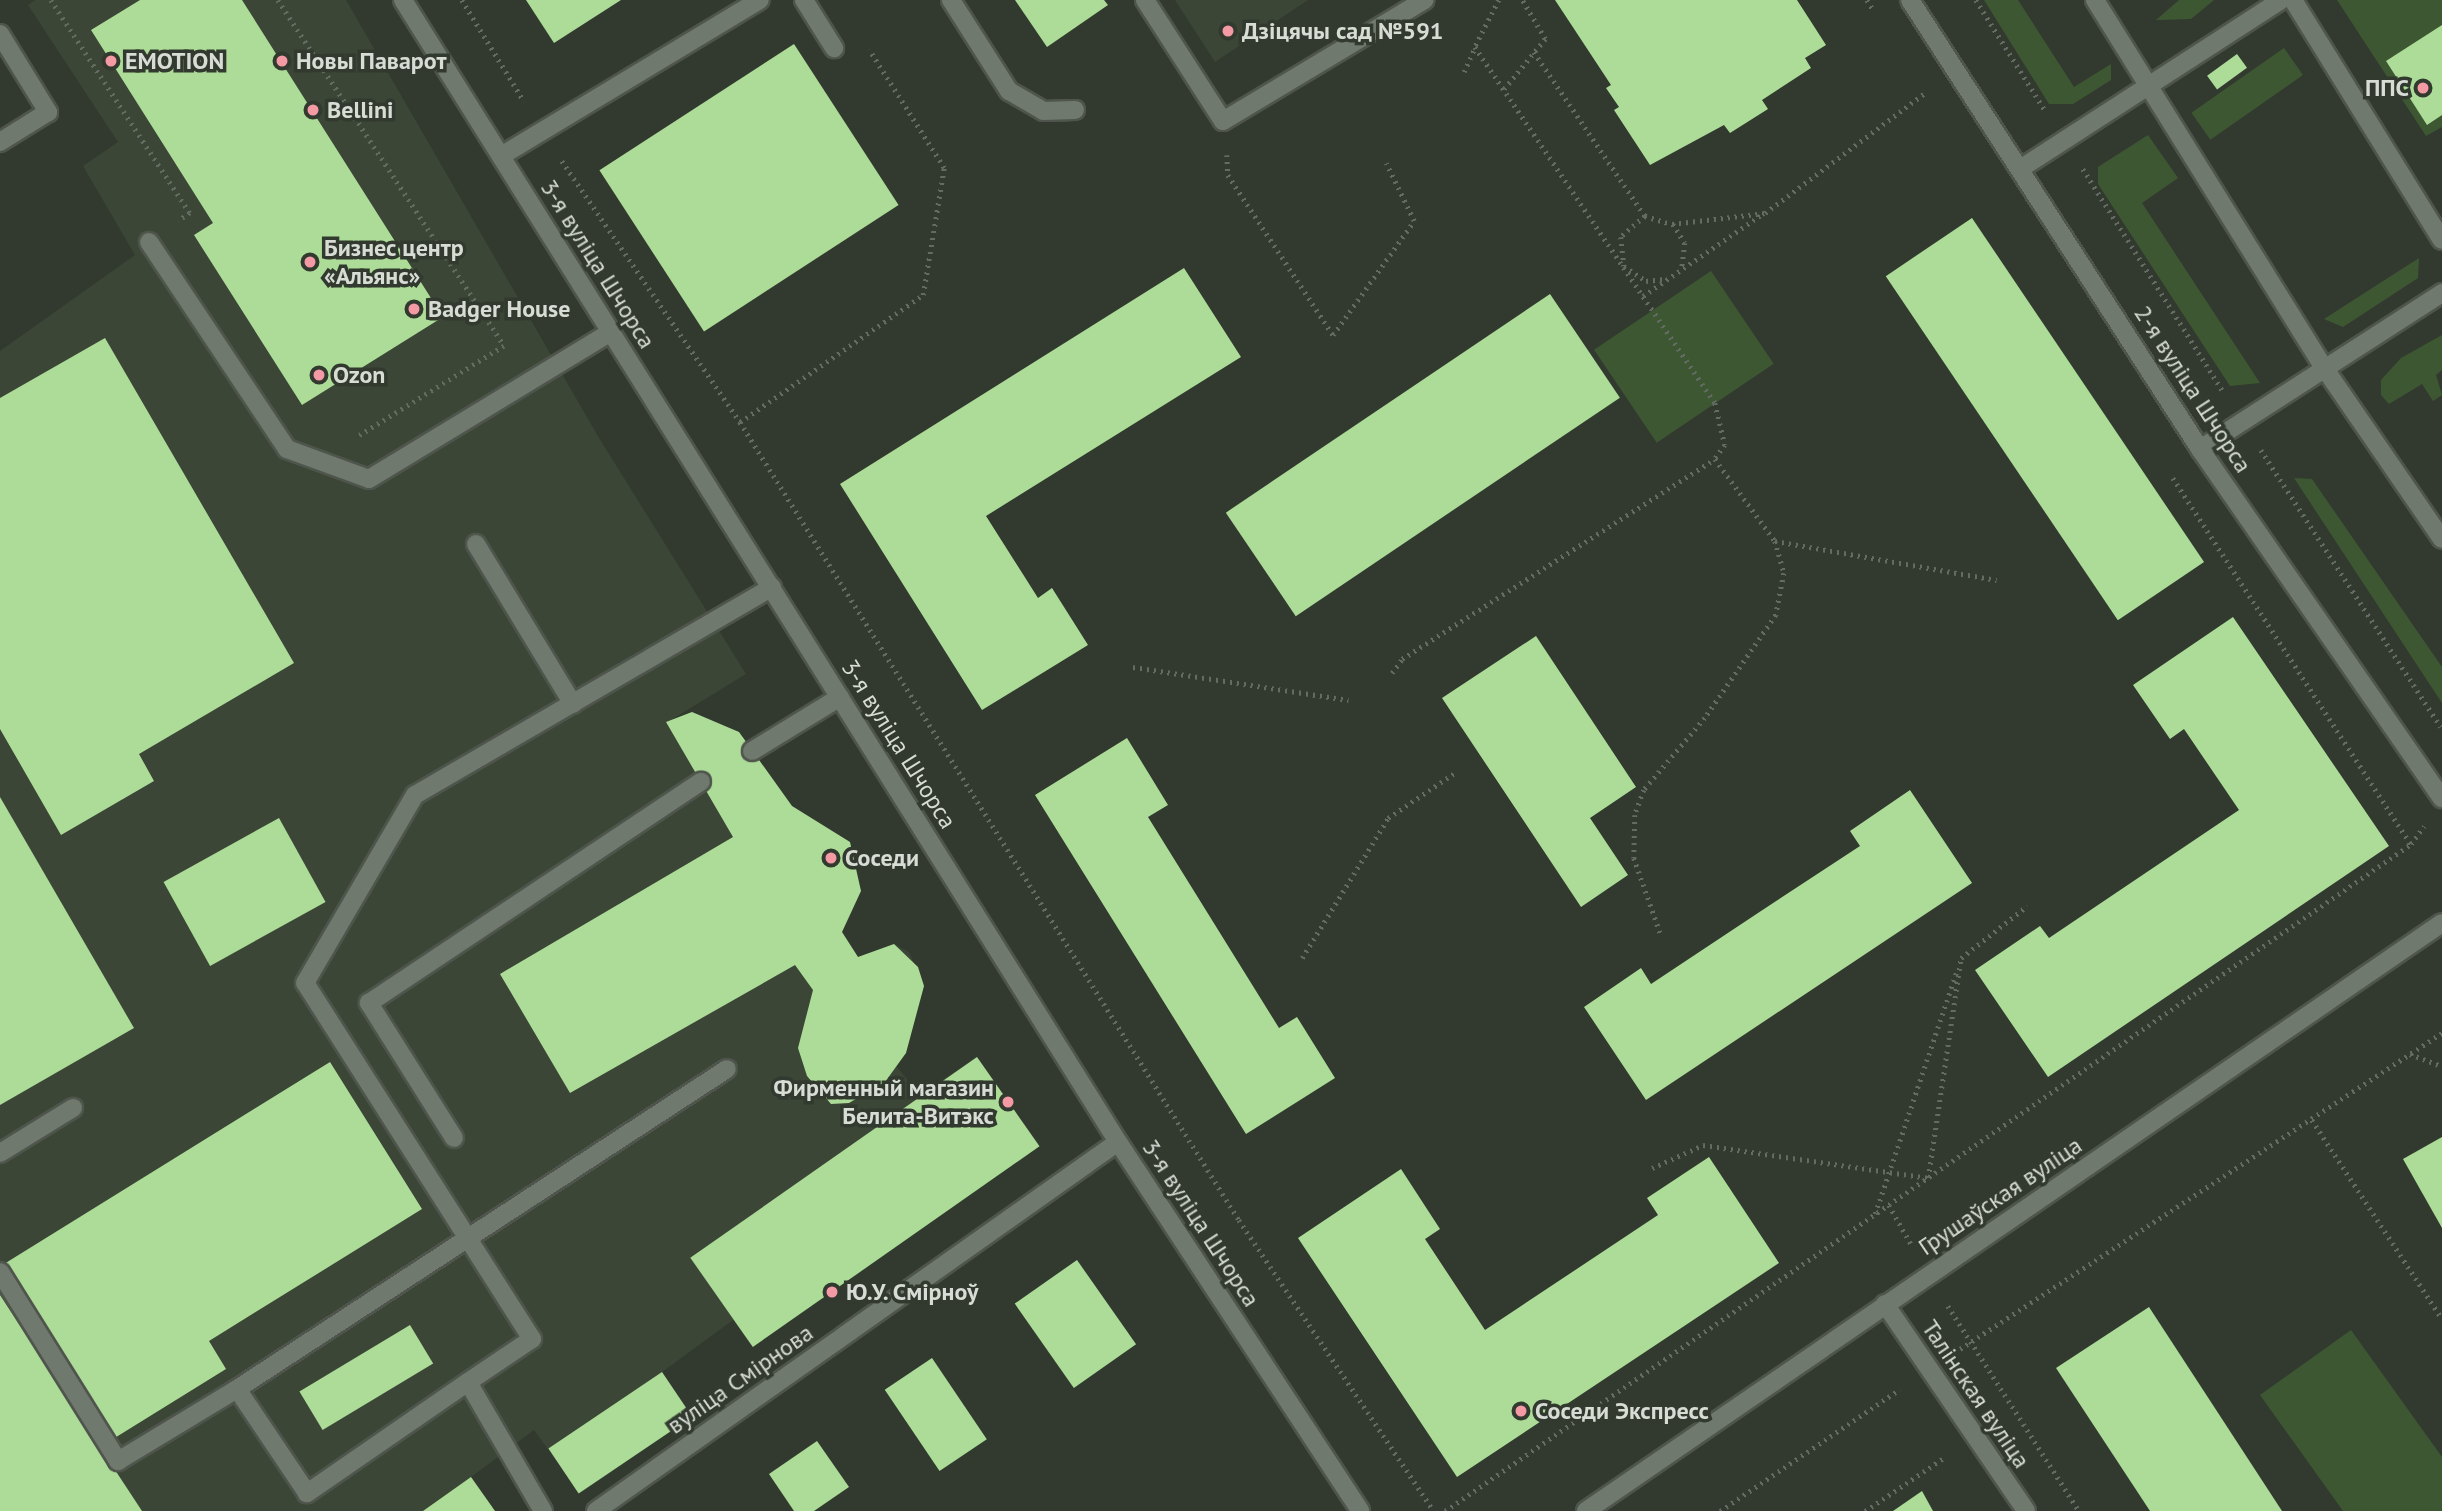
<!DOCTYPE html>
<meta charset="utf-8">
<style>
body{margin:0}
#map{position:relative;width:2442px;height:1511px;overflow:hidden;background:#323a2f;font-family:"PT Sans",sans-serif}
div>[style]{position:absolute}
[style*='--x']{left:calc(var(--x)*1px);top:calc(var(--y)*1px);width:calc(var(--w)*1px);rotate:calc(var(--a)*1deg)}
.built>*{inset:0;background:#3b4636}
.green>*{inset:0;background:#3e5733;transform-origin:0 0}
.building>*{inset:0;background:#acdc98;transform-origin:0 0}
.path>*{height:4.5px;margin-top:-2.25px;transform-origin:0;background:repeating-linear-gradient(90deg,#646b62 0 2px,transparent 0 7px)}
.roads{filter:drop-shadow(2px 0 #4f554c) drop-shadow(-2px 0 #4f554c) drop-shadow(0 2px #4f554c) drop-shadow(0 -2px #4f554c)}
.lane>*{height:18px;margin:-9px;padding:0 9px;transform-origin:9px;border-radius:9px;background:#70796d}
.street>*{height:18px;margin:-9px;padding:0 9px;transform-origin:9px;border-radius:9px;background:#70796d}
.dots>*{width:19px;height:19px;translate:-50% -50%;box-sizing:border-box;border:4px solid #323a2f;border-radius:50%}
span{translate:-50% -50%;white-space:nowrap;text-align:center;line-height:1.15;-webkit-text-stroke:7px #323a2f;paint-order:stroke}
.poi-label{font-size:24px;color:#d7dcd5;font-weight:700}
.left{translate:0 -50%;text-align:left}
.right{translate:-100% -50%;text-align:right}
.street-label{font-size:24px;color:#d7dcd5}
</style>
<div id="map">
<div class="built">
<div style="clip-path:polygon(35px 0,346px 0,599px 438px,746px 674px,671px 720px,692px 712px,739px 732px,792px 806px,850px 842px,861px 891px,842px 932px,858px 957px,894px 944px,909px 952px,924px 986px,897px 1067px,920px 1095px,977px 1057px,1039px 1147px,751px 1344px,733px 1320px,662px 1372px,692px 1417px,580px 1493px,534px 1430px,471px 1477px,495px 1511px,0 1511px,0 351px,135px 255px,83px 166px,118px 142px,28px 5px)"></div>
<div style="clip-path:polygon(1175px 0,1308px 0,1215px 62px)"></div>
</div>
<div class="green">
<div style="clip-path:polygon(1984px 0,2018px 0,2074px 87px,2111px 64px,2111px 80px,2073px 104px,2049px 104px)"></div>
<div style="clip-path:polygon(2179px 0,2214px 0,2191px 19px,2156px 20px)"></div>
<div style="clip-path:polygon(2337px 0,2442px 0,2442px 127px,2426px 136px)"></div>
<div style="left:2284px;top:48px;width:33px;height:113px;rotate:55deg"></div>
<div style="clip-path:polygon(2148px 135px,2178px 178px,2142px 203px,2260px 383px,2230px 386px,2098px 184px,2098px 167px)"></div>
<div style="clip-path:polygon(2419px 258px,2418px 278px,2343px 327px,2324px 319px)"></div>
<div style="left:1711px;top:271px;width:112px;height:141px;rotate:56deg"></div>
<div style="clip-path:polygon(2442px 335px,2442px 370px,2436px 375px,2442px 395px,2433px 401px,2422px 384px,2389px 404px,2381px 395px,2381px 380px,2401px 358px)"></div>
<div style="clip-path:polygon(2294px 478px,2312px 479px,2442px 667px,2442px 703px)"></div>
<div style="clip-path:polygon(2351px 1330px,2442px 1457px,2442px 1511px,2343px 1511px,2260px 1395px)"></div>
</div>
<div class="building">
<div style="clip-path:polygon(140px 0,242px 0,443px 317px,302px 405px,194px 235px,213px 223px,91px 30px)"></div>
<div style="clip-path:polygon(526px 0,621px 0,554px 43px)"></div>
<div style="clip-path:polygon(1015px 0,1104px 0,1108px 5px,1047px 47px)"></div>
<div style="clip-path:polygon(1555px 0,1797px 0,1826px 45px,1805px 58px,1811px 68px,1762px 100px,1768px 109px,1730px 133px,1724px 125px,1650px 165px,1614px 110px,1619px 107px,1606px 88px,1611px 85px)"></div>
<div style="clip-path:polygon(2442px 25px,2442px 115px,2427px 125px,2386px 61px)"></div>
<div style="left:794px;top:44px;width:192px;height:232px;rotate:57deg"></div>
<div style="left:2237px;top:54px;width:17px;height:37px;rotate:54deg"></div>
<div style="left:1972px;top:218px;width:415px;height:104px;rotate:56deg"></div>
<div style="clip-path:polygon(1184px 268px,1241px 357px,986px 516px,1038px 598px,1052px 588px,1088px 645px,982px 710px,840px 484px)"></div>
<div style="left:1550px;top:294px;width:125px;height:391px;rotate:56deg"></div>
<div style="clip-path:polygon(105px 338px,294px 663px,139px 754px,154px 781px,61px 835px,0 729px,0 398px)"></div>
<div style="clip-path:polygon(2233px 617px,2389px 846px,2048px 1077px,1975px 970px,2040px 926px,2049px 938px,2239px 810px,2184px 729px,2170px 739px,2133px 685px)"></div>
<div style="clip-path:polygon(1536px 636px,1636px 787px,1590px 818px,1628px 875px,1581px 907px,1442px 698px)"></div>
<div style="clip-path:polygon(692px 712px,739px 732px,792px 806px,850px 842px,861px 891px,842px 932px,858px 957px,894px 944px,918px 967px,924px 986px,906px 1053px,885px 1082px,849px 1103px,831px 1104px,807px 1076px,798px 1048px,813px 990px,795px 965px,570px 1093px,500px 974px,733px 837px,666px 722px)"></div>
<div style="clip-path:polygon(1127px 738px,1168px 805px,1148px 817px,1279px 1028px,1297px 1017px,1335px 1078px,1246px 1134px,1035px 795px)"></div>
<div style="clip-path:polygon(1910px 790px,1972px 883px,1646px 1100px,1584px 1007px,1641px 968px,1651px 984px,1761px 911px,1860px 846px,1850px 831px)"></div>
<div style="clip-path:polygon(0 797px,134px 1028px,0 1105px)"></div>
<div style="left:279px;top:818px;width:96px;height:132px;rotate:61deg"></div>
<div style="left:977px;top:1057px;width:109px;height:350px;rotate:55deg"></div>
<div style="clip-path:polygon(330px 1062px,422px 1209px,209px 1341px,226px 1369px,113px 1439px,4px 1264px)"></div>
<div style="clip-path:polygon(2442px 1137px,2442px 1228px,2403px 1159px)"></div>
<div style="clip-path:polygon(1709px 1157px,1779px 1263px,1457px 1477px,1298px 1238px,1401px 1169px,1440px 1229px,1425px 1239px,1485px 1330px,1658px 1215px,1647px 1198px)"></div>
<div style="left:1077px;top:1260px;width:103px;height:76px;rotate:55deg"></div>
<div style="clip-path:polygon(0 1295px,142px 1511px,0 1511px)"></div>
<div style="clip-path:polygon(2149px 1307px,2282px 1511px,2150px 1511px,2056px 1368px)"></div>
<div style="left:410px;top:1325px;width:45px;height:129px;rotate:59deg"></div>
<div style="left:932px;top:1358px;width:98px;height:57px;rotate:56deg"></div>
<div style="left:662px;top:1372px;width:54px;height:137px;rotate:56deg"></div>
<div style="clip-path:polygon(817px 1441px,849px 1487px,814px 1511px,794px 1511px,769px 1474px)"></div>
<div style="clip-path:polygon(471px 1477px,495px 1511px,423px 1511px)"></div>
<div style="clip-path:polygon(1922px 1491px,1933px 1511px,1893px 1511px)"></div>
</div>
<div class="path">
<div style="--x:51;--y:0;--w:254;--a:56.9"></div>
<div style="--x:190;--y:213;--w:14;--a:146"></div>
<div style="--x:278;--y:0;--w:413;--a:56.8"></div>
<div style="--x:504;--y:346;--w:173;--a:148.2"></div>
<div style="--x:462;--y:0;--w:119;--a:58.5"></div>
<div style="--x:1499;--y:0;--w:53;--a:117.1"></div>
<div style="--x:1475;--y:47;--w:429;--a:56"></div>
<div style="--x:1715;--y:403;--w:43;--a:76.6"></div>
<div style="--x:1725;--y:445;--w:17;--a:126"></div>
<div style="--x:1715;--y:459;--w:102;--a:53.8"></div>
<div style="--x:1775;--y:541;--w:33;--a:74"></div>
<div style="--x:1784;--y:573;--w:43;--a:100.8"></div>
<div style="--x:1776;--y:615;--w:125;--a:124.6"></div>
<div style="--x:1705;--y:718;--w:94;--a:130.3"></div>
<div style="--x:1644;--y:790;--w:27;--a:110"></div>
<div style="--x:1635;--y:815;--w:43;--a:91.3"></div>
<div style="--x:1634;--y:858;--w:82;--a:70.7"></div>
<div style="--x:1867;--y:0;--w:13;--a:58"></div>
<div style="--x:1976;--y:0;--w:132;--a:58"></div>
<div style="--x:1534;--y:52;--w:198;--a:55.9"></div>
<div style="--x:1645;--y:216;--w:28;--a:17"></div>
<div style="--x:1672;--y:224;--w:94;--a:-6.7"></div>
<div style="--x:1765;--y:213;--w:201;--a:-36.9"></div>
<div style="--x:1464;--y:72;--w:27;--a:-66"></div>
<div style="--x:1504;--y:89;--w:65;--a:-50.6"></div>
<div style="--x:1545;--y:39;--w:45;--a:-120.5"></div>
<div style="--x:1227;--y:155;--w:20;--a:87"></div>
<div style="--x:1228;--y:175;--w:191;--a:56.7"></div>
<div style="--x:1333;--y:335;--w:140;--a:-54.6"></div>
<div style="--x:1414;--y:221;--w:64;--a:-115.8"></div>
<div style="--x:562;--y:161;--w:316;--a:55.7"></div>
<div style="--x:740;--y:422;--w:223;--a:-34.8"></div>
<div style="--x:923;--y:295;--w:129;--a:-80.6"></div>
<div style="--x:944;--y:168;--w:140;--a:-122.4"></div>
<div style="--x:2083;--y:169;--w:265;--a:57.8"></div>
<div style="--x:1645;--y:216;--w:32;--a:139"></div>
<div style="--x:1621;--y:237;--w:29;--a:84"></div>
<div style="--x:1624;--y:266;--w:27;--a:34"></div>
<div style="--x:1646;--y:281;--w:19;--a:-6"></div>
<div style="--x:1673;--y:224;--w:22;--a:58"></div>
<div style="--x:1685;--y:243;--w:26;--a:97"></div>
<div style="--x:1643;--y:296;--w:143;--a:-34.5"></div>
<div style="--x:740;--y:422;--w:941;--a:57.98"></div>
<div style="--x:1239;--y:1220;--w:350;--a:56.2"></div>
<div style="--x:2261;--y:450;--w:330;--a:57"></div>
<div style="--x:2173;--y:478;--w:437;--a:57"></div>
<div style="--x:1775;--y:541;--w:225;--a:10"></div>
<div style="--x:1133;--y:667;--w:218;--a:8.7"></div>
<div style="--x:1392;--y:673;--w:17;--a:-54"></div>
<div style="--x:1402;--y:659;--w:371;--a:-32.6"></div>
<div style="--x:1302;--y:958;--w:164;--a:-58.4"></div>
<div style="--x:1388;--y:818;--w:82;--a:-34.1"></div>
<div style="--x:2410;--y:1054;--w:34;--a:21"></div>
<div style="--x:2312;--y:1120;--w:238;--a:56.8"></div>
<div style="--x:1652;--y:1168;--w:56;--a:-24.3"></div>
<div style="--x:1703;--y:1145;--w:227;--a:8.3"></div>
<div style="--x:1928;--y:1178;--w:222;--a:-81.5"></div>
<div style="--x:1961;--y:958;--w:84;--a:-38.2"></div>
<div style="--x:1889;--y:1205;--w:45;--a:60.6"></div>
<div style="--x:1875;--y:1214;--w:257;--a:-71.4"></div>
<div style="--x:1948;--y:1306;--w:243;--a:57.4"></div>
<div style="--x:1960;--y:1349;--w:576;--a:-33.25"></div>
<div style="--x:1445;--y:1511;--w:1174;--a:-34.62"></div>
<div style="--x:2411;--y:844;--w:22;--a:-54"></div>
<div style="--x:1720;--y:1511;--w:217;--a:-34.1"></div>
<div style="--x:1865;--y:1511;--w:97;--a:-34"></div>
</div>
<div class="roads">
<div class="lane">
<div style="--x:804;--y:0;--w:57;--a:58"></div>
<div style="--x:951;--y:0;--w:108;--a:57.5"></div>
<div style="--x:1009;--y:91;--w:39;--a:30"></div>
<div style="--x:1043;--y:111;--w:32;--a:-2"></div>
<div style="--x:2095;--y:0;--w:435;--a:58.1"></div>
<div style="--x:2325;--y:369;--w:206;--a:55.5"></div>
<div style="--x:2293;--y:0;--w:282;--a:58.2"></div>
<div style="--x:0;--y:34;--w:92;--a:58.4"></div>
<div style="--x:48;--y:112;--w:57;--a:148"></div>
<div style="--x:501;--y:156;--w:302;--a:-31.1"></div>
<div style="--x:2023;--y:167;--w:307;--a:-32.9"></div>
<div style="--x:149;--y:242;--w:249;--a:56.3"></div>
<div style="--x:287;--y:449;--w:87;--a:20.1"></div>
<div style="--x:369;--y:479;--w:283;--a:-31.3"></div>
<div style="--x:2200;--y:449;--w:288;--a:-32.8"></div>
<div style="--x:476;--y:544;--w:187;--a:58.8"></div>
<div style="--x:752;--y:751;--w:103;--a:-31.5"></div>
<div style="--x:454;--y:1138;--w:160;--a:-122.2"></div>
<div style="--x:369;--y:1003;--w:399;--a:-33.7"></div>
<div style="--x:0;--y:1153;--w:86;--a:-31.7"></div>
<div style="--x:0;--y:1272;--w:223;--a:58"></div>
<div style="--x:118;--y:1461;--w:139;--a:-31.2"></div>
<div style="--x:468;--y:1382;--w:196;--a:145.4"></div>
<div style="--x:307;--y:1493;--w:125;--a:-123.9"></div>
<div style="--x:237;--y:1389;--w:585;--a:-33.15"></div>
<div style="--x:543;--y:1511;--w:149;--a:-120.2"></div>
<div style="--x:468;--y:1382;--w:77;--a:-33.9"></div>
<div style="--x:532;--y:1339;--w:422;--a:-122.5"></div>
<div style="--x:305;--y:983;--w:218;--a:-59.7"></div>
<div style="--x:415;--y:795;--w:413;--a:-30.2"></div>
</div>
<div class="street">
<div style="--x:403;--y:0;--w:1347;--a:57.95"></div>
<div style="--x:1118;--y:1142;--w:441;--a:56.7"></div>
<div style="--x:1145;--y:0;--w:144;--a:57.2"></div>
<div style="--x:1223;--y:121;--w:235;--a:-31"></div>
<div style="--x:1910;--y:0;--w:535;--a:57.14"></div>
<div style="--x:2200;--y:449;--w:425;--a:55.3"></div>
<div style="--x:1885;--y:1304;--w:250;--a:55.7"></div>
<div style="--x:596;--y:1511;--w:639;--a:-35.26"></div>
<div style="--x:1586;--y:1511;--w:1038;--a:-34.49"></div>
</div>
</div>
<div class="dots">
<div style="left:1228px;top:31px;background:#f49aa4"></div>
<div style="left:111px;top:61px;background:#f49aa4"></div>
<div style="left:282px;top:61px;background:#f49aa4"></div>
<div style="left:2423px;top:88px;background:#f49aa4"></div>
<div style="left:313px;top:110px;background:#f49aa4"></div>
<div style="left:310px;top:262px;background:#f49aa4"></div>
<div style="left:414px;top:309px;background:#f49aa4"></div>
<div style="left:319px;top:375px;background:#f49aa4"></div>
<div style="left:831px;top:858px;background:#f49aa4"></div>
<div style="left:1008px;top:1102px;background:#f49aa4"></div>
<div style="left:832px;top:1292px;background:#f49aa4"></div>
<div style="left:1521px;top:1411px;background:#f49aa4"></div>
</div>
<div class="poi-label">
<span class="left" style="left:1242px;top:31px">Дзіцячы сад №591</span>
<span class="left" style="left:125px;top:61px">EMOTION</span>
<span class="left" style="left:296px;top:61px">Новы Паварот</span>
<span class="right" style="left:2409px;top:88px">ППС</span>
<span class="left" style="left:327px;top:110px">Bellini</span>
<span class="left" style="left:324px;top:262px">Бизнес центр<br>«Альянс»</span>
<span class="left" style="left:428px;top:309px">Badger House</span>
<span class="left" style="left:333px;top:375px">Ozon</span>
<span class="left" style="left:845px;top:858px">Соседи</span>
<span class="right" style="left:994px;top:1102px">Фирменный магазин<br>Белита-Витэкс</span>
<span class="left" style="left:846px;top:1292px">Ю.У. Смірноў</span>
<span class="left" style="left:1535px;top:1411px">Соседи Экспресс</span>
</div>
<div class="street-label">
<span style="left:598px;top:264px;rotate:58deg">3-я вуліца Шчорса</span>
<span style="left:2193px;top:389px;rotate:57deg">2-я вуліца Шчорса</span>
<span style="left:899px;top:744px;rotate:58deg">3-я вуліца Шчорса</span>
<span style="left:2000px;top:1196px;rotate:-34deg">Грушаўская вуліца</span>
<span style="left:1201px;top:1223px;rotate:57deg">3-я вуліца Шчорса</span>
<span style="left:740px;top:1379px;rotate:-35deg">вуліца Смірнова</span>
<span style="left:1976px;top:1394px;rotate:56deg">Талінская вуліца</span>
</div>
</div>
